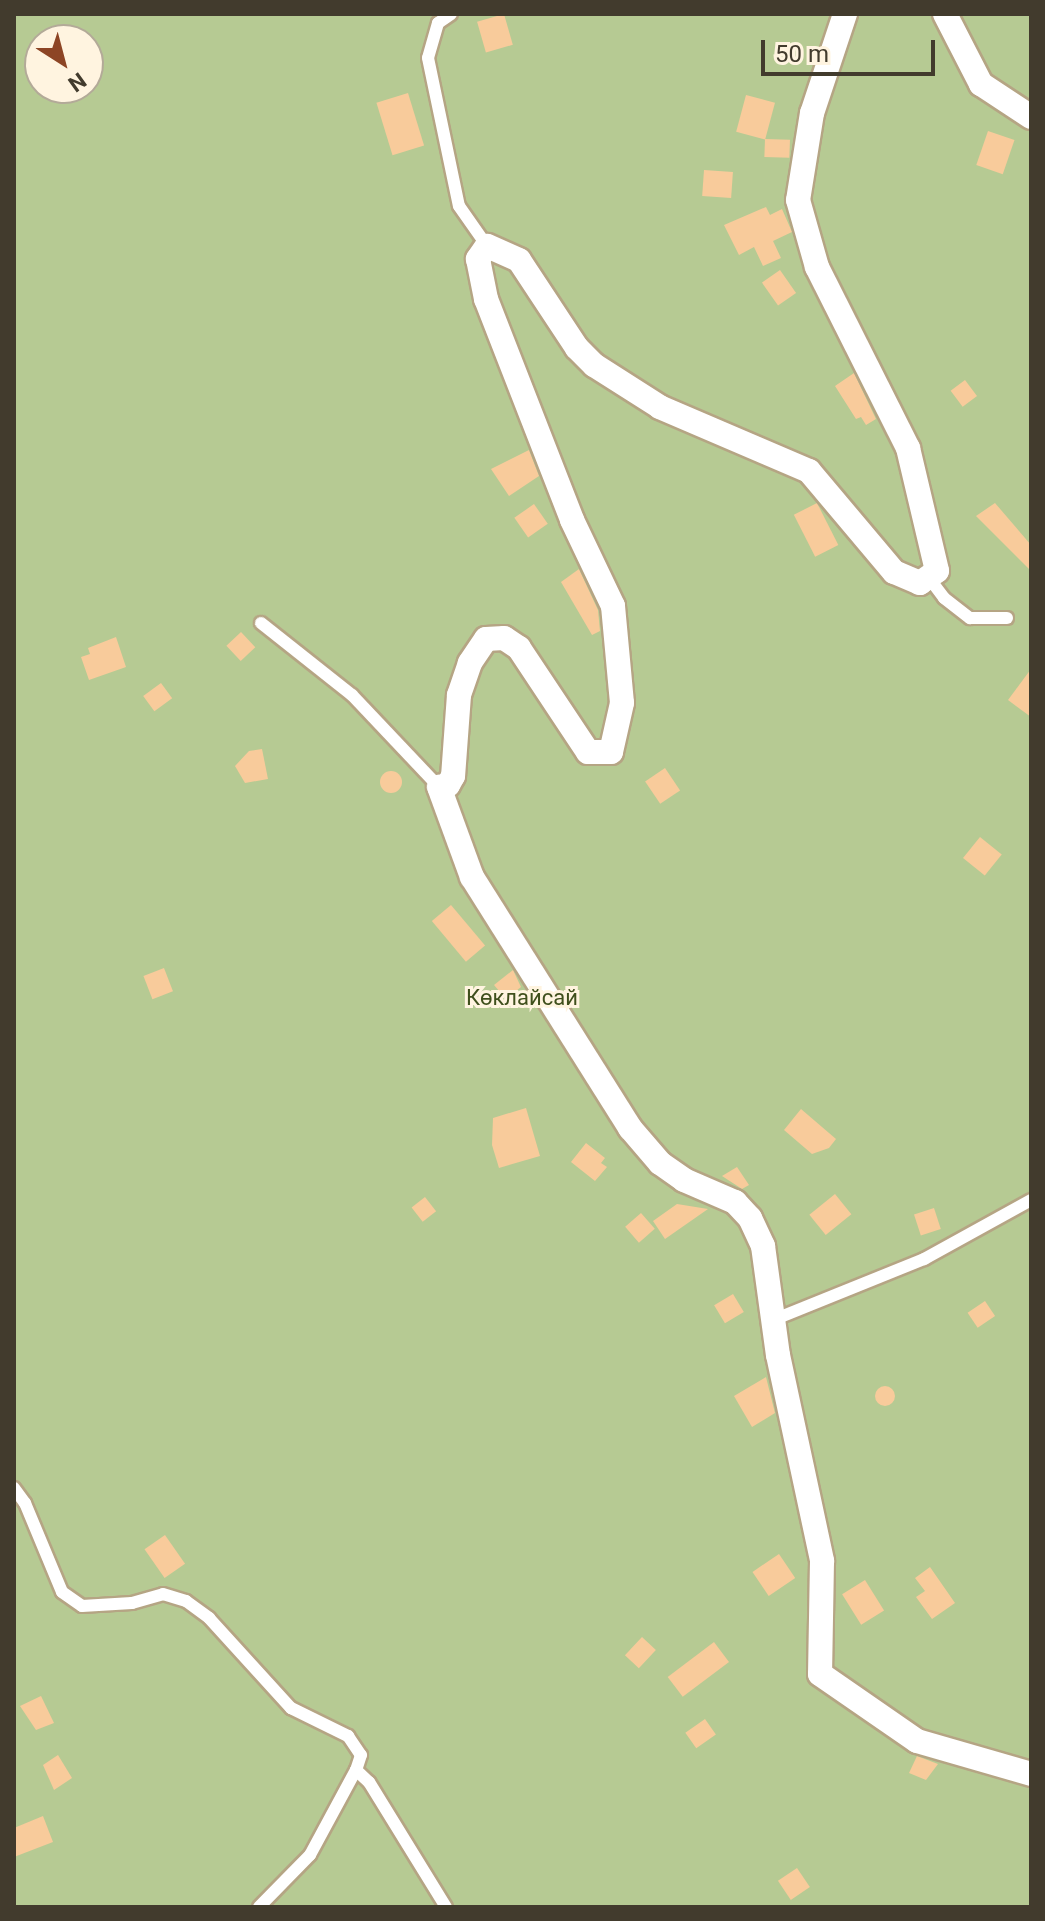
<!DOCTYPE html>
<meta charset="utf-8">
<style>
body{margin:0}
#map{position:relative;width:1045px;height:1921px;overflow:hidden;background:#f8e6c4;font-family:Roboto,sans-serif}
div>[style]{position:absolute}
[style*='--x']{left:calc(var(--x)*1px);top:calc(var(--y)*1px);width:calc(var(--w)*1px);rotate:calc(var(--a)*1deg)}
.green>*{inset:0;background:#b6ca93}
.building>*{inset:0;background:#f8cb9b;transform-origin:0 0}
.round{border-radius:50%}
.roads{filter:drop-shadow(2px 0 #b5a584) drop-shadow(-2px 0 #b5a584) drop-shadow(0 2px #b5a584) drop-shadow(0 -2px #b5a584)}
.service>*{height:12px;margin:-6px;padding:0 6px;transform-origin:6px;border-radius:6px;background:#fff}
.minor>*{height:24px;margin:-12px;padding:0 12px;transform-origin:12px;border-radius:12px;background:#fff}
span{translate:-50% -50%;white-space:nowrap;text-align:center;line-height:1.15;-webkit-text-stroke:6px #fff4e0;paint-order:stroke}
.park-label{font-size:22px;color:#3f4f1c}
.frame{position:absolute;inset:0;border:16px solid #423b2d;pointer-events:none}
.north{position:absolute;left:24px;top:24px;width:80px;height:80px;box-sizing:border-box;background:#fff4e0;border:2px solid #b3aa98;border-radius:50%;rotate:144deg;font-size:22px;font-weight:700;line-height:32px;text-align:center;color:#423b2d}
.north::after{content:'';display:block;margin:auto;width:28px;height:36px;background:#8d4525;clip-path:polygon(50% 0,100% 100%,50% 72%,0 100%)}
.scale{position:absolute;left:761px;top:40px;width:174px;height:36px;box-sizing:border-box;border:4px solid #423b2d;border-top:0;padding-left:10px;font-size:24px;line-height:28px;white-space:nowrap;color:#423b2d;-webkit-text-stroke:6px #fff4e0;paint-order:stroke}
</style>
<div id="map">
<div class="green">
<div style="clip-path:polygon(evenodd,14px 14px,1031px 14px,1031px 1907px,14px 1907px,14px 14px,40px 40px,88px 40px,88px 88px,40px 88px,40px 40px)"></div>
</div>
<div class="building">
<div style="left:504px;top:14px;width:32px;height:28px;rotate:74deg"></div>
<div style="left:408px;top:93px;width:55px;height:33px;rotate:73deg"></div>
<div style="left:746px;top:95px;width:30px;height:38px;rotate:15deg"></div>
<div style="left:988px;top:131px;width:28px;height:36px;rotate:19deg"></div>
<div style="left:765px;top:139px;width:25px;height:18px;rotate:2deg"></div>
<div style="left:704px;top:170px;width:29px;height:26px;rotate:4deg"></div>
<div style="clip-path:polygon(766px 207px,770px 215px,782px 209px,792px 232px,773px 241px,781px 258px,763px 266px,754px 247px,739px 255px,724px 225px)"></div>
<div style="left:780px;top:270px;width:28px;height:22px;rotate:55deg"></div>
<div style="clip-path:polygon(854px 373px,876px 419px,866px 425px,861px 417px,856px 419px,835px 386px)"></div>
<div style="left:965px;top:380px;width:20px;height:18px;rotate:53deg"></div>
<div style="clip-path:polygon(529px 450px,539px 476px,509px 496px,491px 469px)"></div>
<div style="left:817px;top:503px;width:47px;height:26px;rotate:63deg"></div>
<div style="clip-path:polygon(995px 503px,1031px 545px,1031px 571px,976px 516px)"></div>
<div style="left:534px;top:504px;width:24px;height:24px;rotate:55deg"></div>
<div style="clip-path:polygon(579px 569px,598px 610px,600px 631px,592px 635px,561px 582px)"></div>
<div style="left:241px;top:632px;width:21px;height:20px;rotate:47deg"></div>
<div style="clip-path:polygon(116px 637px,126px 667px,89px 680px,81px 657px,90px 654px,88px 648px)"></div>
<div style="clip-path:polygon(1031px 669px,1031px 717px,1008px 700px)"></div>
<div style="left:161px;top:683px;width:19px;height:22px;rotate:54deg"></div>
<div style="clip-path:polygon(262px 749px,268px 779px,245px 783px,235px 766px,249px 751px)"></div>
<div style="left:665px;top:768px;width:27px;height:24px;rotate:56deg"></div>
<div class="round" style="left:380px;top:771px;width:22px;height:22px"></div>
<div style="left:980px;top:837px;width:28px;height:27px;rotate:39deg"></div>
<div style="left:451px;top:905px;width:53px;height:25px;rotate:50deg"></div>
<div style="left:164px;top:968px;width:25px;height:22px;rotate:69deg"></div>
<div style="clip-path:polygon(513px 970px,521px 987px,506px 999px,494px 985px)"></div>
<div style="clip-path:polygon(526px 1108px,540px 1156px,499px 1168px,492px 1145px,493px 1118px)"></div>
<div style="clip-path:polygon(801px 1109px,836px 1139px,829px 1148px,812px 1154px,784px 1130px)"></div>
<div style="clip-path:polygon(586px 1143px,605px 1158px,601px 1163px,607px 1167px,595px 1181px,571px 1162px)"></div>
<div style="clip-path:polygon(737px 1167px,749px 1185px,742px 1189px,722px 1176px)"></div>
<div style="left:835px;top:1194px;width:26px;height:33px;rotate:51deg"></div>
<div style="left:425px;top:1197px;width:18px;height:17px;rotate:52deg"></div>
<div style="clip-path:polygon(677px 1204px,708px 1209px,665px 1239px,653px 1221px)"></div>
<div style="left:934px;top:1208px;width:22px;height:21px;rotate:72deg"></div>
<div style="left:641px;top:1213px;width:21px;height:21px;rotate:49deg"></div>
<div style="left:733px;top:1294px;width:21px;height:22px;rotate:59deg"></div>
<div style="left:985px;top:1301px;width:18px;height:21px;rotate:56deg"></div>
<div style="clip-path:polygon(766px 1377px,775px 1413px,752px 1427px,734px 1396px)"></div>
<div class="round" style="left:875px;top:1386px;width:20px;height:20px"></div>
<div style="left:165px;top:1535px;width:35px;height:25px;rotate:55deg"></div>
<div style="left:779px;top:1554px;width:29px;height:32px;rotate:56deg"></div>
<div style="clip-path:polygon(930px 1567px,955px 1603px,932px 1619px,916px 1597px,925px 1591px,915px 1578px)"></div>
<div style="left:865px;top:1580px;width:36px;height:27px;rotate:58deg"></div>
<div style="left:642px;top:1637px;width:19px;height:25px;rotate:43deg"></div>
<div style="left:714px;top:1642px;width:25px;height:58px;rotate:53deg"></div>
<div style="clip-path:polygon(41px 1696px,54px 1723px,36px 1730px,20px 1706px)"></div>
<div style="left:705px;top:1719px;width:19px;height:24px;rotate:55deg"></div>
<div style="clip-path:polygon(58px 1755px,72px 1778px,54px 1790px,43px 1765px)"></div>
<div style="clip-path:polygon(917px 1756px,938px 1764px,926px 1780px,909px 1773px)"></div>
<div style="clip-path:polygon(43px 1816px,53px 1842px,14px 1857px,14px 1828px)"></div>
<div style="left:797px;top:1868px;width:23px;height:23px;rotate:56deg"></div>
</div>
<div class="roads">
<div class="service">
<div style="--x:451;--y:14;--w:16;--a:145"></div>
<div style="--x:438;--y:23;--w:36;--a:106"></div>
<div style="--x:428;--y:58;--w:151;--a:78.2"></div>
<div style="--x:459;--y:206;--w:49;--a:55"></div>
<div style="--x:929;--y:578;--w:25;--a:53"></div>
<div style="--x:944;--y:598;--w:33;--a:38"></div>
<div style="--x:970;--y:618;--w:37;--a:0"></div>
<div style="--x:261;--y:623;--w:116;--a:38.4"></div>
<div style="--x:352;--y:695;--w:127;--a:46.6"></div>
<div style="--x:773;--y:1320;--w:163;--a:-22"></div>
<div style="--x:924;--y:1259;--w:122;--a:-28.9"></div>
<div style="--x:14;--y:1488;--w:19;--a:54"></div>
<div style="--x:25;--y:1503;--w:96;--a:67.4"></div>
<div style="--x:62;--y:1592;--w:24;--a:35"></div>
<div style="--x:82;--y:1606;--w:50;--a:-3.4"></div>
<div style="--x:132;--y:1603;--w:32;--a:-16"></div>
<div style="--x:163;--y:1594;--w:24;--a:17"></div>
<div style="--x:186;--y:1601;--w:29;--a:36"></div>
<div style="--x:209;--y:1618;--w:122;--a:47.7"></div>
<div style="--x:291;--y:1708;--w:64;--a:26.2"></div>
<div style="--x:348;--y:1736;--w:23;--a:56"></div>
<div style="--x:361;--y:1755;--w:16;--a:108"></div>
<div style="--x:259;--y:1907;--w:73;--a:-45.6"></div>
<div style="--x:310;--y:1855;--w:97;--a:-61.6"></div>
<div style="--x:356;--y:1770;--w:18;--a:43"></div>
<div style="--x:369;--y:1782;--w:147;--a:58.4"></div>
</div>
<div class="minor">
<div style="--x:845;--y:14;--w:104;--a:108.4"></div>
<div style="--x:812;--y:113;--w:88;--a:99.1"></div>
<div style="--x:798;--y:200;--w:70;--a:74.2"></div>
<div style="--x:817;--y:267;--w:203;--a:63.3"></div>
<div style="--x:908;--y:448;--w:126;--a:76.7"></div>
<div style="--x:937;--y:571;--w:21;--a:145"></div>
<div style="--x:920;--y:583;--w:28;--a:-157"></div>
<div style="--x:894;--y:572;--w:132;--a:-130.1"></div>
<div style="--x:809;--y:471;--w:162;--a:-156.8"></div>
<div style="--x:660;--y:407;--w:78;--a:-147.5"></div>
<div style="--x:594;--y:365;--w:24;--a:-135"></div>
<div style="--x:577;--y:348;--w:105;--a:-123.4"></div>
<div style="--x:519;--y:260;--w:35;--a:-156"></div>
<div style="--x:487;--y:246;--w:16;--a:125"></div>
<div style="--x:478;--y:259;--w:41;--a:78.7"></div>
<div style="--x:486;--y:299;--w:237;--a:68.7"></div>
<div style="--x:572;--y:520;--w:95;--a:64.5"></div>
<div style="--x:613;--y:606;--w:97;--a:84.7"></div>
<div style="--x:622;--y:703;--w:50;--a:102.7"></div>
<div style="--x:611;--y:752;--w:23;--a:180"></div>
<div style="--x:588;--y:752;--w:125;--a:-123.6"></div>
<div style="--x:519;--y:648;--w:18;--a:-146"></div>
<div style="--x:504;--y:638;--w:18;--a:177"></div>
<div style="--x:486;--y:639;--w:29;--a:124"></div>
<div style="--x:470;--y:663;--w:34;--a:109"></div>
<div style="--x:459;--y:695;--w:81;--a:94.2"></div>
<div style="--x:453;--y:776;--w:10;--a:119"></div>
<div style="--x:448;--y:785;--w:9;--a:167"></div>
<div style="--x:439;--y:787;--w:96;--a:69.9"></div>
<div style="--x:472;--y:877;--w:297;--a:57.8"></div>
<div style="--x:630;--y:1128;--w:46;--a:49.4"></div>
<div style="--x:660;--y:1163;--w:29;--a:35"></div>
<div style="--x:684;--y:1180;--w:56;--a:23.3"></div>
<div style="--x:735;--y:1202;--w:22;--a:47"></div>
<div style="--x:750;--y:1218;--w:31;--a:65"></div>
<div style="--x:763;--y:1246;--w:110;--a:82.2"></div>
<div style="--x:778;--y:1355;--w:211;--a:77.9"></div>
<div style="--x:822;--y:1561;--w:113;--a:91"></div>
<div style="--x:820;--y:1674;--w:118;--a:34.6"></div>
<div style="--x:917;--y:1741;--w:119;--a:16.1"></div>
<div style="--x:945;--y:14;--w:79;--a:62.8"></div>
<div style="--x:981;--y:84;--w:60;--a:33.4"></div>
</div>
</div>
<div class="park-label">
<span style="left:522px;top:998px">Көклайсай</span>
</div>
<div class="frame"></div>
<div class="north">N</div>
<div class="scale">50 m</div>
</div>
